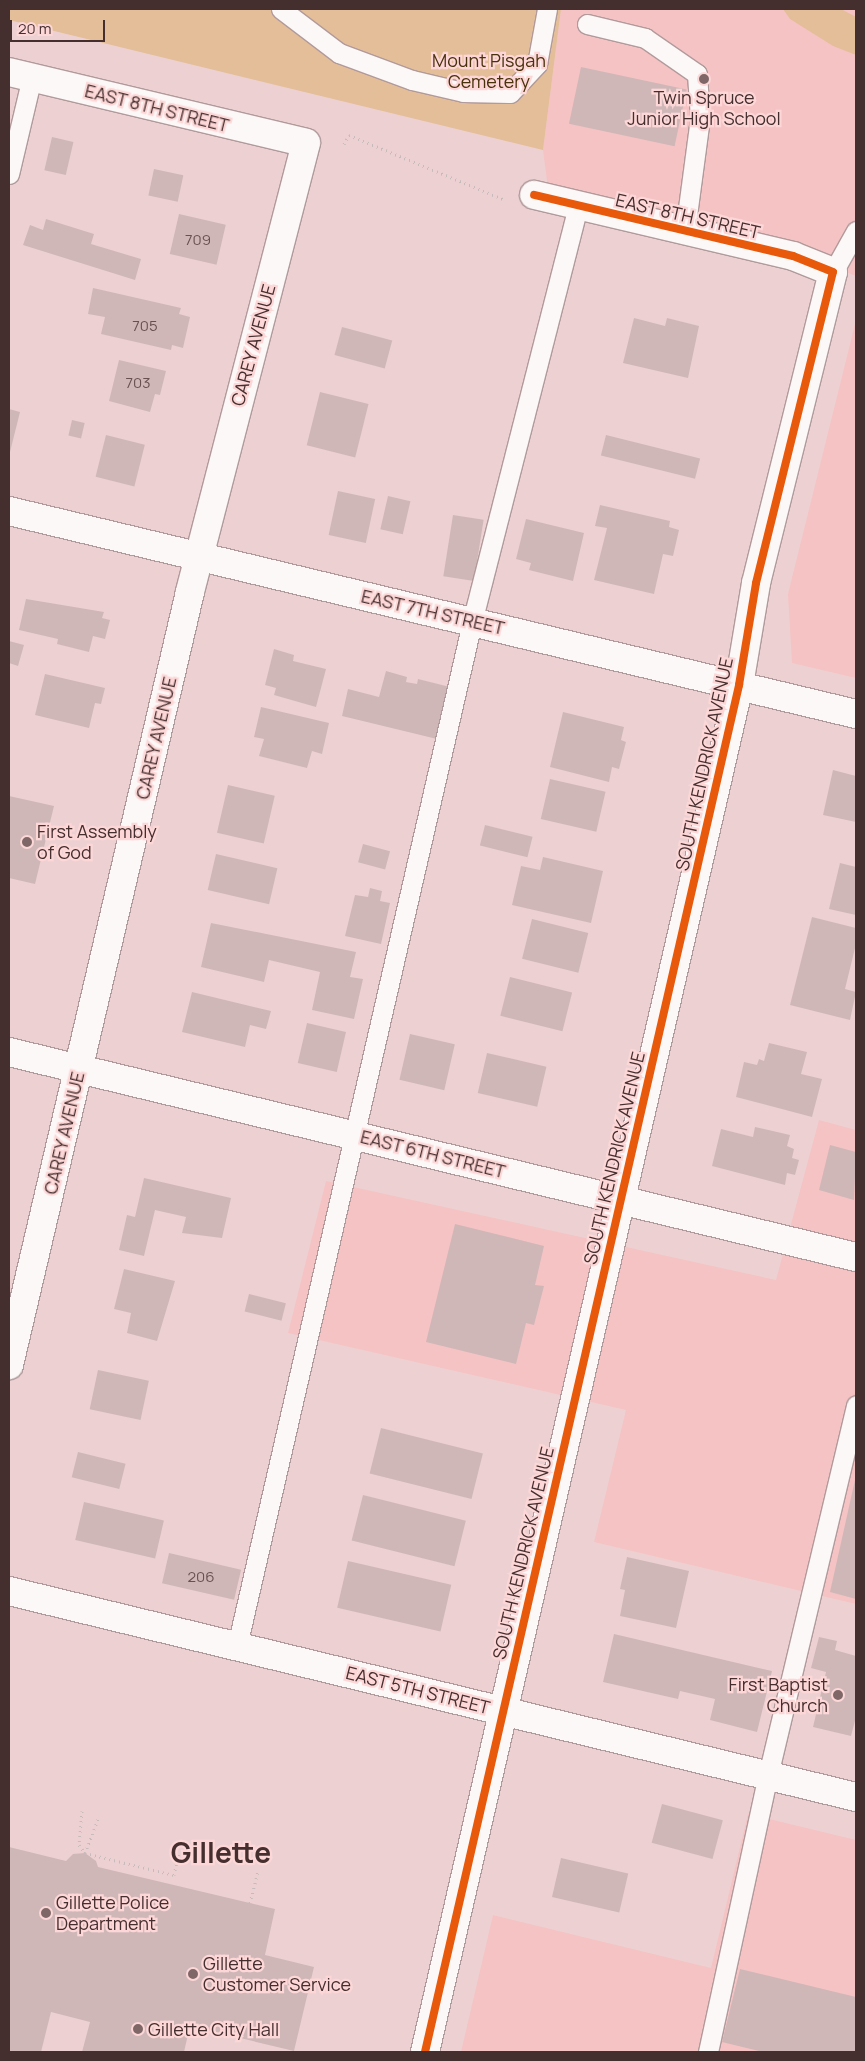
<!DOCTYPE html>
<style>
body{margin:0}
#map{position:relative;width:865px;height:2061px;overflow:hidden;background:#edd1d2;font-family:Manrope,sans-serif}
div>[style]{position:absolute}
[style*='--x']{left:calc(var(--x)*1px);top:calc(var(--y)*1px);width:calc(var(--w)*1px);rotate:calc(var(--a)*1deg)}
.built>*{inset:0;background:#f5c3c4}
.green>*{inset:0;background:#e4be98}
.building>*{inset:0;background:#cfb7b8;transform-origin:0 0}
.path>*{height:3px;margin-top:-1.5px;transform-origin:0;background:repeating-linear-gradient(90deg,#c7babb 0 1px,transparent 0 5px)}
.roads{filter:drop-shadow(1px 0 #b19a9b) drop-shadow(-1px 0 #b19a9b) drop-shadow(0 1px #b19a9b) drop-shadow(0 -1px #b19a9b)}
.service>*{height:19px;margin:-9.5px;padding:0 9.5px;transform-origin:9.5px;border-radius:9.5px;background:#fcf8f8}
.minor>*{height:28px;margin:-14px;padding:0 14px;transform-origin:14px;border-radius:14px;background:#fcf8f8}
.cycleway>*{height:8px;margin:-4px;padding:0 4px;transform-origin:4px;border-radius:4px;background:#e8590c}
.dots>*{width:14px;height:14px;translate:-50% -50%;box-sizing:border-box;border:2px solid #fdd7d7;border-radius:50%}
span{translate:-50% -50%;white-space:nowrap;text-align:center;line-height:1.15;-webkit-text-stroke:4.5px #fdd7d7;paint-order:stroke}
.number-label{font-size:15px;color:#685050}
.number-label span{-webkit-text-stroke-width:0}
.park-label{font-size:18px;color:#49320b}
.poi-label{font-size:18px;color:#452e2e}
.left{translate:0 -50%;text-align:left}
.right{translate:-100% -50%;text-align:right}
.street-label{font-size:18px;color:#452e2e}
.town-label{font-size:28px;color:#452e2e;font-weight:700}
.frame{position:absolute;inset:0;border:10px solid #452e2e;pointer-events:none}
.scale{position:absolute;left:10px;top:20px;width:95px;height:22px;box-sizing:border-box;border:2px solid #452e2e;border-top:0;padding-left:6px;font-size:15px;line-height:18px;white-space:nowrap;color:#452e2e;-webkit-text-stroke:4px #fdd7d7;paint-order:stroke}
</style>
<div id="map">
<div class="built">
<div style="clip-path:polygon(561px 9px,856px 9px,856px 276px,802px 255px,549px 196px,543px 150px)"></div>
<div style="clip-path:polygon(856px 320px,856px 678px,792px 663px,788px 594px)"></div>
<div style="clip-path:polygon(819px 1120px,856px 1130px,856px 1604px,594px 1542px,626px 1410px,288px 1333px,326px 1181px,776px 1280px)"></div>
<div style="clip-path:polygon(748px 1814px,856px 1840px,856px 2052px,461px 2052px,493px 1915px,711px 1968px)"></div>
</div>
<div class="green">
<div style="clip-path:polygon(9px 9px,561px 9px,543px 150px,9px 20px)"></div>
<div style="clip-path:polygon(783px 9px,841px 9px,856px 17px,856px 55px,833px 46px,790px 19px)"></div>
</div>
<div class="building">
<div style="left:581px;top:67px;width:108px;height:58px;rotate:12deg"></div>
<div style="left:52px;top:137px;width:22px;height:34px;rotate:13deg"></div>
<div style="left:154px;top:169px;width:30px;height:27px;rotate:12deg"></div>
<div style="left:179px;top:214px;width:48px;height:41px;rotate:13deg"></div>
<div style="clip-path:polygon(46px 219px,94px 234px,91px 244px,141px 259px,135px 280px,23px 245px,30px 225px,43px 230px)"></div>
<div style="clip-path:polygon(93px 288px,181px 308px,179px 314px,190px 317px,183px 348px,172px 345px,171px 350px,101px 334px,105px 317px,88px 314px)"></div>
<div style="clip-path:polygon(634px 318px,665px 326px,667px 318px,699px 326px,688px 378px,623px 363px)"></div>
<div style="left:342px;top:327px;width:52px;height:29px;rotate:15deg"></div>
<div style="clip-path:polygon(119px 360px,166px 371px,160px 395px,155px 394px,150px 412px,109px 401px)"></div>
<div style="left:320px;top:392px;width:50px;height:55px;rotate:14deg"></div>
<div style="clip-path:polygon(9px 409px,20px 412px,9px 456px)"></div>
<div style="left:72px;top:420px;width:13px;height:16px;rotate:13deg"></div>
<div style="left:106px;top:435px;width:40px;height:43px;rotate:14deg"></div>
<div style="left:606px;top:435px;width:97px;height:21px;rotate:14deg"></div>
<div style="left:338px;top:491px;width:38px;height:45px;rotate:12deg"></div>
<div style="left:388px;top:496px;width:23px;height:34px;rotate:13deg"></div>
<div style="clip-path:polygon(600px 505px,670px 521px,669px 527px,679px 530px,673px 556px,663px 554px,654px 594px,594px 580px,607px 528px,595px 526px)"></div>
<div style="left:453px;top:515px;width:31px;height:62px;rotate:9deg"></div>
<div style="clip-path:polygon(526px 519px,584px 533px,573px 581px,529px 570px,531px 563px,516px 559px)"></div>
<div style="clip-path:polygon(26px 599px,104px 612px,102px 618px,110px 620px,105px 639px,93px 636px,89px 652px,57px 644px,58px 639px,19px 630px)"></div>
<div style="clip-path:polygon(9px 641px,24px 645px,18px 666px,9px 663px)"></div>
<div style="clip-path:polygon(274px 649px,294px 655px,293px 661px,326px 669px,316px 707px,274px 695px,276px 688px,265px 685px)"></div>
<div style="clip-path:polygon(386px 671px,407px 677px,406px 682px,417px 684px,418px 679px,450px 687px,437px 739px,342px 716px,348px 689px,379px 697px)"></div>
<div style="clip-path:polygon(45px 674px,105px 688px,101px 704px,95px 703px,89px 728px,35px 715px)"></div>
<div style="clip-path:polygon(261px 707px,329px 723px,322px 754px,312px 751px,307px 768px,259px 756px,264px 739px,254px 737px)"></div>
<div style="clip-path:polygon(563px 712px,624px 727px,621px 740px,626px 742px,619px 769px,612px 767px,609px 782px,550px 767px)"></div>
<div style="clip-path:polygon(833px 770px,856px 776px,856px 822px,823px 815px)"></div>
<div style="left:550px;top:779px;width:57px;height:41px;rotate:13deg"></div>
<div style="left:228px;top:785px;width:48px;height:49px;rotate:13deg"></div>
<div style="clip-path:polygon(9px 796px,54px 806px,35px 884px,9px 878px)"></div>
<div style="left:485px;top:825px;width:49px;height:21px;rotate:14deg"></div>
<div style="left:363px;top:844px;width:28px;height:19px;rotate:15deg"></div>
<div style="left:216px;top:854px;width:63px;height:37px;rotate:13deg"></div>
<div style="clip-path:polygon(543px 857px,603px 871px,591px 923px,512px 905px,521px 866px,540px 870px)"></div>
<div style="clip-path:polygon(840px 863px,856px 867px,856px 915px,829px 909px)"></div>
<div style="clip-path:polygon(370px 888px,382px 891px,380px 901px,390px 903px,381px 944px,345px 936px,355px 895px,368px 897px)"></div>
<div style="clip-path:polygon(812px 917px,856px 928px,856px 944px,845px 989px,856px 992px,850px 1020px,790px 1005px)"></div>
<div style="left:532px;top:919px;width:58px;height:41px;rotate:14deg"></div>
<div style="clip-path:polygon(211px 923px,356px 952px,350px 977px,363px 979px,354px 1019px,312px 1010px,320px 972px,269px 960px,264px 982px,201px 967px)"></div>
<div style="left:510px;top:977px;width:64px;height:40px;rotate:14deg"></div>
<div style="clip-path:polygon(192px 992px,271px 1011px,266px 1029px,250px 1025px,245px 1047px,182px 1032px)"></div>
<div style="left:307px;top:1023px;width:40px;height:41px;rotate:13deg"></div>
<div style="left:410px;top:1034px;width:46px;height:47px;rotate:13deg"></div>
<div style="clip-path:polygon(769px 1043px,807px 1052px,801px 1074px,822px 1079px,812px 1117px,736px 1097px,744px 1062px,757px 1065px,759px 1059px,764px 1061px)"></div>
<div style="left:487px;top:1053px;width:61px;height:41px;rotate:13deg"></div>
<div style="clip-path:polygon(755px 1127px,790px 1135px,787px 1146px,794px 1149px,792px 1158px,799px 1160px,795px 1175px,787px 1173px,785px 1185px,712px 1166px,721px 1129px,753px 1137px)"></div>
<div style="clip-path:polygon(830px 1145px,856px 1152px,854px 1200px,819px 1190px)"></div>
<div style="clip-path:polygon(144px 1178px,231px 1198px,222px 1238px,182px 1233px,186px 1217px,155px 1210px,144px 1256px,119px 1250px,127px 1215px,135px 1217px)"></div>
<div style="clip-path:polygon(455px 1224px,544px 1246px,535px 1285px,544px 1286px,534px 1325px,526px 1323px,516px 1364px,426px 1342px)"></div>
<div style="clip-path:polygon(124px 1269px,175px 1281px,157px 1341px,127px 1333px,131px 1313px,114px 1309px)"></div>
<div style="left:249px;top:1294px;width:38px;height:18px;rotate:14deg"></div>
<div style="left:98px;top:1370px;width:52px;height:40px;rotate:12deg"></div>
<div style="left:381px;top:1428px;width:105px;height:47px;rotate:14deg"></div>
<div style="left:78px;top:1452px;width:49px;height:26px;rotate:14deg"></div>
<div style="clip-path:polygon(855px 1480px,856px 1481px,856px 1599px,830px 1592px)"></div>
<div style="left:363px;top:1495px;width:106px;height:47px;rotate:14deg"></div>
<div style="left:84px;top:1502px;width:82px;height:39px;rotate:13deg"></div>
<div style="left:169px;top:1553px;width:74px;height:31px;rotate:13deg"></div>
<div style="clip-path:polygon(627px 1557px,689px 1571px,676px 1628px,620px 1616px,625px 1590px,620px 1589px)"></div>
<div style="left:348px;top:1561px;width:106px;height:48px;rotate:13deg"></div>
<div style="clip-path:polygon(614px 1634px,772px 1671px,757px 1732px,710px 1720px,715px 1699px,680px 1691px,678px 1699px,603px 1682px)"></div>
<div style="clip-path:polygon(819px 1637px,837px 1641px,835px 1650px,856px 1656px,856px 1717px,851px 1736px,813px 1727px,826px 1672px,811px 1668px)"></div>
<div style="left:662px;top:1804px;width:63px;height:40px;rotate:15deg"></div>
<div style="clip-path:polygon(9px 1847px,66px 1861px,73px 1854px,85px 1853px,96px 1861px,98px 1867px,275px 1909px,265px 1955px,314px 1967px,294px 2051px,190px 2026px,184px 2052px,82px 2052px,90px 2022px,51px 2012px,41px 2052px,9px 2051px)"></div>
<div style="left:561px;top:1858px;width:69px;height:40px;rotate:13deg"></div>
<div style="clip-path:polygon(740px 1969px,856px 1997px,856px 2052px,763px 2052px,722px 2042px)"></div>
</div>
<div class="path">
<div style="--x:344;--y:144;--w:10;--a:-61"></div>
<div style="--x:349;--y:135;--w:169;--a:22.6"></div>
<div style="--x:82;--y:1811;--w:34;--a:95"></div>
<div style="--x:79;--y:1845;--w:10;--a:53"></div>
<div style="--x:85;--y:1853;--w:92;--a:13.9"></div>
<div style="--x:174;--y:1875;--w:24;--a:-78"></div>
<div style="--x:85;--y:1853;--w:39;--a:-69"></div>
<div style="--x:250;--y:1903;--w:33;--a:-76"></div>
</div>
<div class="roads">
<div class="service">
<div style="--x:281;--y:9;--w:73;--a:37.2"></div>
<div style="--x:339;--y:53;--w:78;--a:20.3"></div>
<div style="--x:412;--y:80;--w:52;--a:13.2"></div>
<div style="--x:463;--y:92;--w:47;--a:1.2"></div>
<div style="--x:510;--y:93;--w:40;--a:-47"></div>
<div style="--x:537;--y:64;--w:56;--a:-79.7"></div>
<div style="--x:587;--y:24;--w:60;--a:13.6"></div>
<div style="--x:645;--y:38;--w:63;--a:34.7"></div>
<div style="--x:697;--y:74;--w:44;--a:86.1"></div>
<div style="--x:700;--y:118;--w:113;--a:97.6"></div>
<div style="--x:9;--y:174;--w:100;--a:-76.7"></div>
<div style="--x:833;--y:272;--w:47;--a:-60.7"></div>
<div style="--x:237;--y:1646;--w:1051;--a:-77.07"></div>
<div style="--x:472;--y:622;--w:430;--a:-75.7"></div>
<div style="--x:708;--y:2052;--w:283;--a:-77.8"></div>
<div style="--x:768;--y:1775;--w:380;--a:-76.6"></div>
</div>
<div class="minor">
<div style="--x:9;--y:72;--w:305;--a:13.4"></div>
<div style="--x:306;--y:143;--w:464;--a:104.5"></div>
<div style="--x:190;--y:592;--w:794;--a:103.18"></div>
<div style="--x:9;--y:511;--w:871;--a:13.48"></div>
<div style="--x:9;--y:1052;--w:871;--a:13.61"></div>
<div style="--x:9;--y:1591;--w:872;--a:13.67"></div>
<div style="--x:425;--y:2052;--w:1403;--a:-77.06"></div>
<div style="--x:739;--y:685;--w:103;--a:-80.5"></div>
<div style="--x:756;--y:583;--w:320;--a:-76.1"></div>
<div style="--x:833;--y:272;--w:43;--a:-158.2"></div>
<div style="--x:793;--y:256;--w:266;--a:-166.7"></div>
</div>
</div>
<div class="cycleway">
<div style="--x:425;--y:2052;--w:1403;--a:-77.06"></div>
<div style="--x:739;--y:685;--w:103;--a:-80.5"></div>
<div style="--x:756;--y:583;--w:320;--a:-76.1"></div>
<div style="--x:833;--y:272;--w:43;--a:-158.2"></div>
<div style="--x:793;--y:256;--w:266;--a:-166.7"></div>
</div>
<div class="dots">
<div style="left:704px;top:79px;background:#806767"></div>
<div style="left:27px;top:842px;background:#806767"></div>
<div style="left:838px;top:1695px;background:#806767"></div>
<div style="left:46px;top:1913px;background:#806767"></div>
<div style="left:193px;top:1974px;background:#806767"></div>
<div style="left:138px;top:2029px;background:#806767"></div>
</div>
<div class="number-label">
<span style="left:198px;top:240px">709</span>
<span style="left:145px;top:326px">705</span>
<span style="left:138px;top:383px">703</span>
<span style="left:201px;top:1577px">206</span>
</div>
<div class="park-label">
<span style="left:489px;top:71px">Mount Pisgah<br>Cemetery</span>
</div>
<div class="poi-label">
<span style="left:704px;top:108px">Twin Spruce<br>Junior High School</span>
<span class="left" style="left:37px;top:842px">First Assembly<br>of God</span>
<span class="right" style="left:828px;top:1695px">First Baptist<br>Church</span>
<span class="left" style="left:56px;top:1913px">Gillette Police<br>Department</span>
<span class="left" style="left:203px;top:1974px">Gillette<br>Customer Service</span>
<span class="left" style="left:148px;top:2029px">Gillette City Hall</span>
</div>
<div class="street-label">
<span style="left:157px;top:108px;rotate:14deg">EAST 8TH STREET</span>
<span style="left:688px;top:216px;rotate:13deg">EAST 8TH STREET</span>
<span style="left:253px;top:345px;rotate:-75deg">CAREY AVENUE</span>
<span style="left:433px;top:612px;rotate:13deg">EAST 7TH STREET</span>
<span style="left:156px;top:738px;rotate:-77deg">CAREY AVENUE</span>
<span style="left:704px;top:764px;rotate:-78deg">SOUTH KENDRICK AVENUE</span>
<span style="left:64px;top:1133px;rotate:-77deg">CAREY AVENUE</span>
<span style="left:433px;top:1154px;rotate:14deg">EAST 6TH STREET</span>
<span style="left:614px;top:1158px;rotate:-77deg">SOUTH KENDRICK AVENUE</span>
<span style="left:523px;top:1553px;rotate:-77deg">SOUTH KENDRICK AVENUE</span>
<span style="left:418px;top:1690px;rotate:14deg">EAST 5TH STREET</span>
</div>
<div class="town-label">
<span style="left:221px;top:1852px">Gillette</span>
</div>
<div class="frame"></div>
<div class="scale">20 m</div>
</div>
